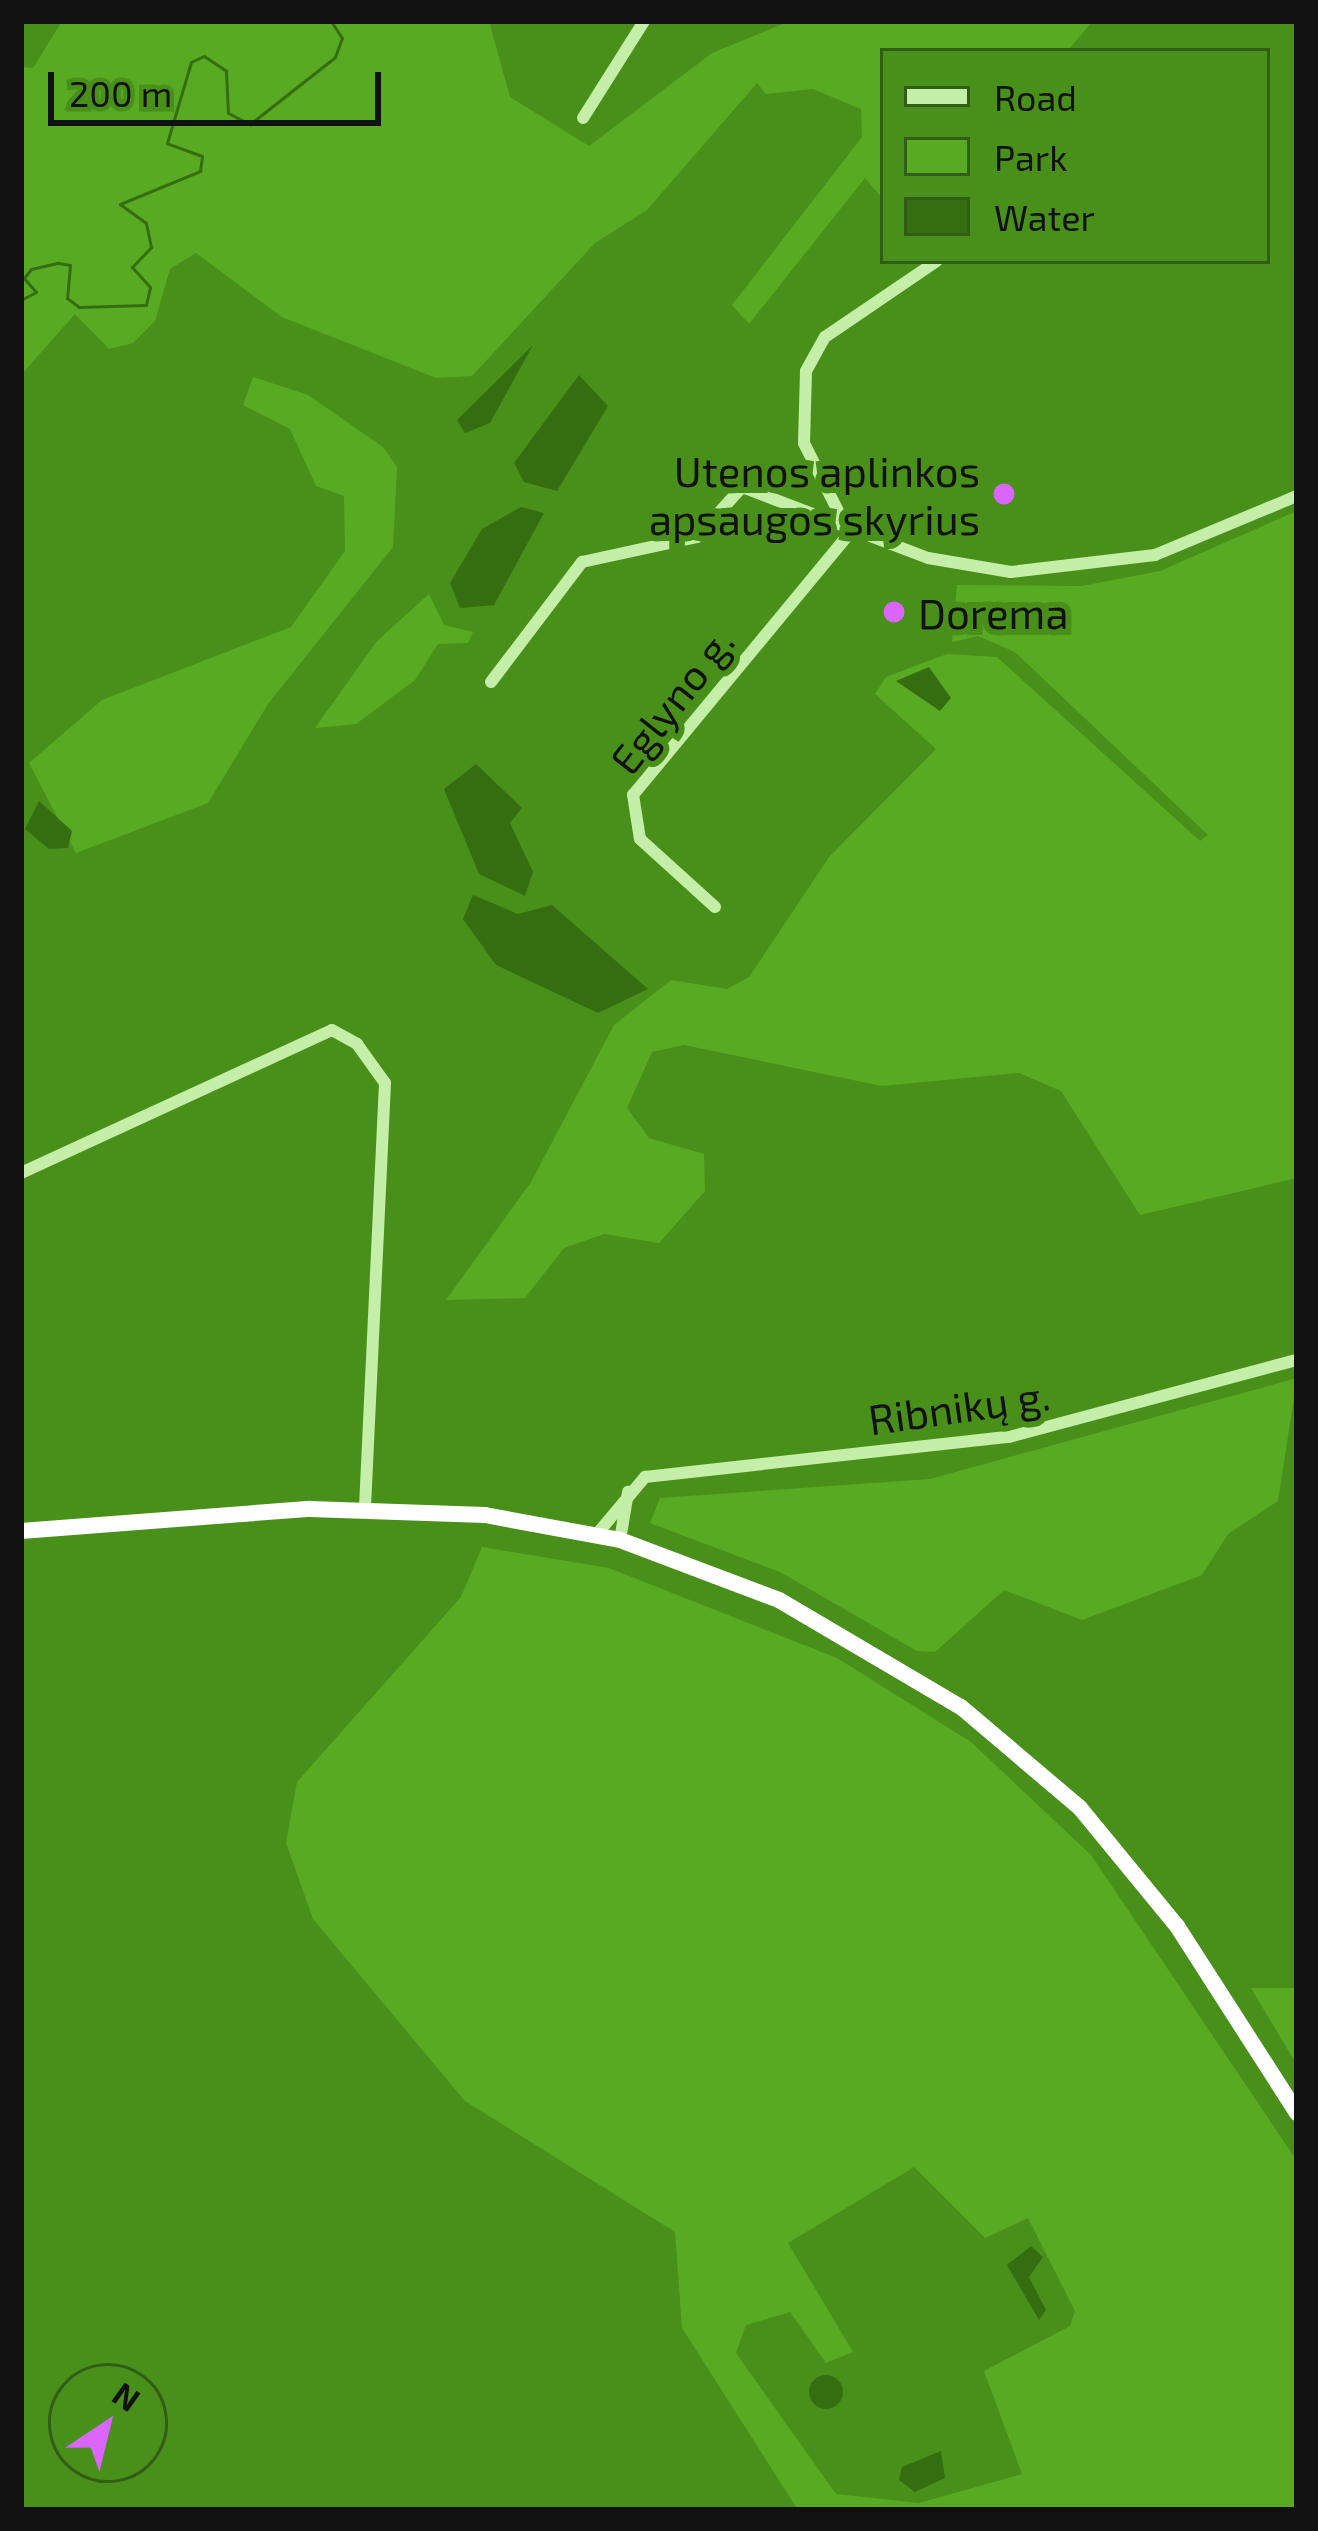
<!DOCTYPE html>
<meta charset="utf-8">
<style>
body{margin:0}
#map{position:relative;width:1318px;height:2531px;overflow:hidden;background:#48901a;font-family:"Exo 2",sans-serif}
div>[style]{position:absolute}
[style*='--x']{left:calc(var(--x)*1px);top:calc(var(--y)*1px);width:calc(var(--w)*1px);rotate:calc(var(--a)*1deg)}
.green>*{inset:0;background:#59aa23}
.water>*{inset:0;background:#356e11}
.round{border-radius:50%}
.stream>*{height:3px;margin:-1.5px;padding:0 1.5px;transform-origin:1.5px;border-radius:1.5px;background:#356e11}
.minor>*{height:12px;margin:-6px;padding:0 6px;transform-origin:6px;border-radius:6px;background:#c5efa8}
.highway>*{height:16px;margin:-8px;padding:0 8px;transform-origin:8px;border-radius:8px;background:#fff}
.dots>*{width:33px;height:33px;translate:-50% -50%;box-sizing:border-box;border:6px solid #48901a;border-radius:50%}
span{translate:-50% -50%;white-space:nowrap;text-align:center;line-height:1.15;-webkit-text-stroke:12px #48901a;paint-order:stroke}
.poi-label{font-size:42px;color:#111}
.right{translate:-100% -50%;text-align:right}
.left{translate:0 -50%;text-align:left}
.street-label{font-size:42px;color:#111}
.frame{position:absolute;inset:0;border:24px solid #111;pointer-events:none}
.legend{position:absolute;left:880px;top:48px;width:390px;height:216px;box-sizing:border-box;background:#48901a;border:3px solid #325d16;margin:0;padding:15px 21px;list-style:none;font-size:36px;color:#111}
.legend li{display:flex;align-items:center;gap:24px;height:60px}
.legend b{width:60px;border:3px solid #325d16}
.north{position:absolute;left:48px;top:2363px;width:120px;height:120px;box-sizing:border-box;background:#48901a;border:3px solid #325d16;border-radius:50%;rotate:35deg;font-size:33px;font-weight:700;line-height:48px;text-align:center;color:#111}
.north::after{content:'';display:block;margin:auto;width:42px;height:54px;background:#da66ff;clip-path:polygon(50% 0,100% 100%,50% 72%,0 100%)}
.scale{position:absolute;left:48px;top:72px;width:333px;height:54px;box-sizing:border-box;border:6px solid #111;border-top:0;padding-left:15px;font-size:36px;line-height:42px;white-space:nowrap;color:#111;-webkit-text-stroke:9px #48901a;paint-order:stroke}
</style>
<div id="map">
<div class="green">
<div style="clip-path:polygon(62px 21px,489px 21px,510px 97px,589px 146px,712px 53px,790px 21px,1093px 21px,1067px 51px,883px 51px,883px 199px,865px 178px,749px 324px,732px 305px,862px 137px,861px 109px,813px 89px,766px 94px,757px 83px,647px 210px,595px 243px,472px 376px,436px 378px,282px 317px,196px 253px,170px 269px,155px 321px,133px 343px,109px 349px,75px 314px,21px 375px,21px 67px,33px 68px)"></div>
<div style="clip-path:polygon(253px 377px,308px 395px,383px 447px,397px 467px,393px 547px,268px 704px,208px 803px,76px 853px,29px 763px,102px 700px,291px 627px,345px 551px,344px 496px,316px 486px,290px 429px,243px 405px)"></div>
<div style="clip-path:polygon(1297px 511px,1297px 1178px,1140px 1215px,1061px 1091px,1019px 1073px,882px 1086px,684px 1045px,652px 1052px,627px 1108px,649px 1138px,704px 1154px,705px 1191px,659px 1243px,604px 1234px,564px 1248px,525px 1298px,446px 1300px,531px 1182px,614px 1025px,671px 980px,727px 989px,749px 977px,829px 857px,936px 749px,875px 694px,886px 677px,947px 654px,997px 657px,1200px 841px,1208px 835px,1015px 652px,978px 636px,952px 642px,957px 585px,1082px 586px,1160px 571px)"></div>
<div style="clip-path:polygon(429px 594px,444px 625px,473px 632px,468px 643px,438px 644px,415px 680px,356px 724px,315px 728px,377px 641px)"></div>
<div style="clip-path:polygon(1297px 1378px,1278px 1501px,1228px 1534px,1202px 1575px,1082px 1620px,1004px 1590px,935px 1652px,917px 1651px,780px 1572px,650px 1523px,660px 1498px,930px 1479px)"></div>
<div style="clip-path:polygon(evenodd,482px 1547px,609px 1568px,837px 1658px,971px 1742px,1091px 1855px,1297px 2161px,1297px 2510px,798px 2510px,682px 2328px,675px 2232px,465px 2101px,313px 1919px,286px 1843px,297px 1782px,461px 1597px,482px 1547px,914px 2167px,985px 2238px,1028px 2218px,1075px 2311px,1070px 2326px,984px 2371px,1022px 2474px,919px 2503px,836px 2494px,736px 2353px,746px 2325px,790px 2312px,826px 2363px,853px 2352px,788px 2243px,914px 2167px)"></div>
<div style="clip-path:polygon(1251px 1988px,1297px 1988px,1297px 2065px)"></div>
</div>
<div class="water">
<div style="clip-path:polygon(533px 345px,490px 423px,465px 433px,457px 420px)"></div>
<div style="clip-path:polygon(579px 375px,608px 406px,557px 491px,524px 482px,514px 463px)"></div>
<div style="clip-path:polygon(521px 507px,544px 513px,494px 605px,460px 608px,450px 583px,482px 529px)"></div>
<div style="clip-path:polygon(929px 667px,951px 698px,940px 711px,896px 681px)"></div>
<div style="clip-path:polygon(476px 764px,522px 808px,510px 823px,533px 872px,525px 896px,479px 874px,444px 789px)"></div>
<div style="clip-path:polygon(39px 801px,72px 831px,68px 848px,49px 849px,25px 829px)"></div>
<div style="clip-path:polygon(473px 895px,518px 914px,552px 905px,648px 989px,598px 1013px,496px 965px,463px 919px)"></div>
<div style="clip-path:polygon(1031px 2246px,1043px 2257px,1029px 2277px,1046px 2310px,1039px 2320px,1007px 2265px)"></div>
<div class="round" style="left:809px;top:2375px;width:34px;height:34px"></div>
<div style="clip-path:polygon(941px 2451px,945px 2478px,915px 2492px,899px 2480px,902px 2467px)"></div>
</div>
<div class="stream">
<div style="--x:266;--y:21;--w:49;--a:0"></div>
<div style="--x:21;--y:300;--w:17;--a:-28"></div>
<div style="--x:36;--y:292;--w:18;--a:-131"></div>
<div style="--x:24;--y:278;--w:11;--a:-52"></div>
<div style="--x:31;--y:269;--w:28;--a:-13"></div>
<div style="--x:58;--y:263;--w:12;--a:9"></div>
<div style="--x:70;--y:265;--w:33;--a:95"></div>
<div style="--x:67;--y:298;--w:15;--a:37"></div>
<div style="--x:79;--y:307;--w:67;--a:-1.7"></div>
<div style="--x:146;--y:305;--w:18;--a:-77"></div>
<div style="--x:150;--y:287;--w:27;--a:-132"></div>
<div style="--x:132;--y:267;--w:28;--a:-46"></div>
<div style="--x:151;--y:247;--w:25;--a:-102"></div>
<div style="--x:146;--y:223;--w:32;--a:-144"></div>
<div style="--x:120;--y:204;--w:87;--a:-22.4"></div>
<div style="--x:200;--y:171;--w:15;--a:-82"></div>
<div style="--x:202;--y:156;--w:37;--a:-160"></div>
<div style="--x:167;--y:143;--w:84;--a:-73.5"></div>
<div style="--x:191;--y:62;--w:14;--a:-25"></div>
<div style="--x:204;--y:56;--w:27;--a:34"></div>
<div style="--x:226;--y:71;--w:42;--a:87.3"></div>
<div style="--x:228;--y:113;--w:25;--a:27"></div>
<div style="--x:250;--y:124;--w:108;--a:-38.2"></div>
<div style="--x:335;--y:57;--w:20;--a:-70"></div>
<div style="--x:342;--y:38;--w:20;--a:-123"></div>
<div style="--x:21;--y:331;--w:10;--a:90"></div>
</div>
<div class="minor">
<div style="--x:583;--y:118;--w:115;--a:-57.8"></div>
<div style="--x:843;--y:521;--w:87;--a:-116.6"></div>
<div style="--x:804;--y:443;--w:72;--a:-88.4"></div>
<div style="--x:806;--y:371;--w:39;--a:-61"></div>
<div style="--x:825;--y:337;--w:135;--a:-34.2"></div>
<div style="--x:491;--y:682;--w:151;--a:-52.8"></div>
<div style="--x:582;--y:562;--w:118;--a:-12.3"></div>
<div style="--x:697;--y:537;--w:67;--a:-48"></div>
<div style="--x:742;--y:487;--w:199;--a:20.9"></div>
<div style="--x:928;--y:558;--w:84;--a:9.6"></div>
<div style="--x:1011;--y:572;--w:145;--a:-6.7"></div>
<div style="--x:1155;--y:555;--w:154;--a:-22.6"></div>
<div style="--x:715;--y:907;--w:101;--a:-137.8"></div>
<div style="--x:640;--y:839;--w:45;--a:-99"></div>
<div style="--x:633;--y:795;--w:344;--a:-50.4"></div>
<div style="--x:21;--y:1173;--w:342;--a:-24.7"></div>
<div style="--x:332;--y:1030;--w:29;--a:29"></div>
<div style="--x:357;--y:1044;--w:48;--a:54.3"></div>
<div style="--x:385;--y:1083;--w:425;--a:92.7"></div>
<div style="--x:597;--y:1534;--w:75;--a:-49.9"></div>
<div style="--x:645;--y:1477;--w:366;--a:-6.3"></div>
<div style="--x:1009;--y:1437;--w:298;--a:-15"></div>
<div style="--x:620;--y:1540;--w:49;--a:-80.5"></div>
</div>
<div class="highway">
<div style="--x:21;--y:1531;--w:290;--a:-4.4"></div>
<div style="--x:310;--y:1509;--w:175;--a:2"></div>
<div style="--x:485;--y:1515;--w:137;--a:10.5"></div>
<div style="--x:620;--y:1540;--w:170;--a:20.7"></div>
<div style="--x:779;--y:1600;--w:211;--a:30.5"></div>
<div style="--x:961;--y:1707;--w:156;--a:40.3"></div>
<div style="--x:1080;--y:1808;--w:153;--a:50.6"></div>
<div style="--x:1177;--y:1926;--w:222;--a:57.3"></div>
</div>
<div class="dots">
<div style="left:1004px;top:494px;background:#da66ff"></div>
<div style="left:894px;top:612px;background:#da66ff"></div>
</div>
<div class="poi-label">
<span class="right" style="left:980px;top:494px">Utenos aplinkos<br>apsaugos skyrius</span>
<span class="left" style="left:918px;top:612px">Dorema</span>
</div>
<div class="street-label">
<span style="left:671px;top:700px;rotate:-52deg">Eglyno g.</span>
<span style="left:959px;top:1406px;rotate:-8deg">Ribnikų g.</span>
</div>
<div class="frame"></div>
<ul class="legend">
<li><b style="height:15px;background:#c5efa8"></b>Road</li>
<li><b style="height:33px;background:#59aa23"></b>Park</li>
<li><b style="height:33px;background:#356e11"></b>Water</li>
</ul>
<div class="north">N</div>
<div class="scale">200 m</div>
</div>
